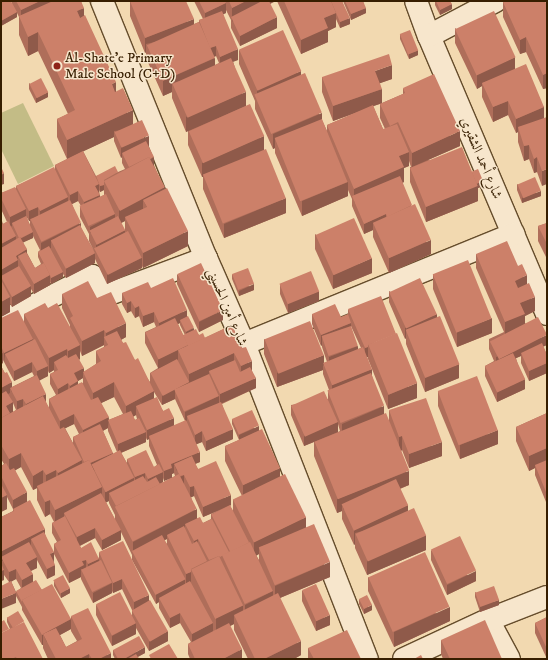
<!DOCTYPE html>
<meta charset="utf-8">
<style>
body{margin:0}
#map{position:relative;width:548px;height:660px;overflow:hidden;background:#f2d9b0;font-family:"IM FELL DW Pica",Amiri,serif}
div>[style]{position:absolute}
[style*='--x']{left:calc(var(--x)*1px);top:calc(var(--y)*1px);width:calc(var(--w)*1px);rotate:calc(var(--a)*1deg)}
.green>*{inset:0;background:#c3bc86}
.roads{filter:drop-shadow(1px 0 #664d2c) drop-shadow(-1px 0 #664d2c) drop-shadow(0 1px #664d2c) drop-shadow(0 -1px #664d2c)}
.minor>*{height:22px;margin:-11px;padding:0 11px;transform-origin:11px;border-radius:11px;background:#f7e6cc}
.wall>*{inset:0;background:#af6e5a;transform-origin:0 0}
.shaded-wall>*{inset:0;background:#8f5a4a;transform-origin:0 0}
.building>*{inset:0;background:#cc8069;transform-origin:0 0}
.dots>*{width:11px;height:11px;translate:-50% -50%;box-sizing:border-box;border:2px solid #f7e6cc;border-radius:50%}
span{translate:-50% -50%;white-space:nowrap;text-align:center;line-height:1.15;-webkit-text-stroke:3px #f7e6cc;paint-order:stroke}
.poi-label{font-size:14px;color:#371e00}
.left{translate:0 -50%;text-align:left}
.street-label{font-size:14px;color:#371e00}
.frame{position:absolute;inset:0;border:2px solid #371e00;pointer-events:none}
</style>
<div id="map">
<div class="green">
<div style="clip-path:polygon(23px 103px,54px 166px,18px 184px,1px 149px,1px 113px)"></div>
</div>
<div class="roads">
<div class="minor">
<div style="--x:102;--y:1;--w:277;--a:68"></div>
<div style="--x:206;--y:258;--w:94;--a:66.2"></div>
<div style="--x:244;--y:344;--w:338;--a:68.7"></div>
<div style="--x:416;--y:1;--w:37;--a:70"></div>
<div style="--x:429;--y:36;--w:302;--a:67"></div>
<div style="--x:429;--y:36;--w:75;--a:-27.9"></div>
<div style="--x:1;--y:322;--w:102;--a:-26.8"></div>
<div style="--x:92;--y:276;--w:23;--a:59"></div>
<div style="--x:104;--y:296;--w:109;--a:-20.4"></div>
<div style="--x:244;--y:344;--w:291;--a:-22.2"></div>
<div style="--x:488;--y:620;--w:44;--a:61.7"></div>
<div style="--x:404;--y:659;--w:93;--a:-24.9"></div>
<div style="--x:488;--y:620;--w:63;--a:-21.3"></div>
</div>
</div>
<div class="wall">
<div style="clip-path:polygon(evenodd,12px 1px,81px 1px,84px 16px,116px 92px,133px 124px,149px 146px,148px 146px,154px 165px,188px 246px,143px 268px,142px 266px,142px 268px,107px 284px,95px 259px,95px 263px,66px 278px,63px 274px,63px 277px,51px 284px,50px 282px,50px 285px,34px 294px,31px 289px,31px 296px,12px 307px,10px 304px,10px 312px,1px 317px,1px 218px,3px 224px,7px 222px,1px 209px,1px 193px,16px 188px,16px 186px,55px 169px,55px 165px,67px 159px,57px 137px,57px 119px,68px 114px,38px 51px,28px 56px,19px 35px,19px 17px,17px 13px,17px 17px,1px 26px,1px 2px,12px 3px,12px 1px,114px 137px,114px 141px,121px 158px,122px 157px,122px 163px,125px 169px,118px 172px,96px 176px,83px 151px,114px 137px,12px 1px,99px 190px,100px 192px,104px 190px,104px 195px,100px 197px,99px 190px,12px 1px,78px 201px,81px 206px,80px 207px,80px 217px,89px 234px,89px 241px,94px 251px,81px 228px,72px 204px,78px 201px,12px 1px,26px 216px,29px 221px,30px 221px,30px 225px,26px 216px,12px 1px,125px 221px,125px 232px,121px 223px,125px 221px,12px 1px,33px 236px,40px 250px,38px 252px,38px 257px,41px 264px,35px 268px,27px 253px,23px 242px,33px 238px,33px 236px)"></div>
<div style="clip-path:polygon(evenodd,130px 1px,194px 24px,199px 22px,199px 20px,203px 19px,194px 1px,274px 1px,270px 4px,277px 28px,240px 46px,231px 28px,231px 20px,226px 10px,226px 13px,223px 14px,238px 60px,233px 61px,246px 106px,264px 150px,286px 213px,224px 238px,203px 189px,203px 177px,202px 177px,188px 145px,188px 131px,186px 132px,172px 98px,172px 92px,163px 96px,146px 58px,146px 52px,145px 53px,130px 16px,130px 1px,216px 56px,219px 63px,215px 65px,214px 57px,216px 56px)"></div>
<div style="clip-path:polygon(277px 1px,342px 1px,350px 24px,340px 28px,336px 19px,336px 27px,328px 31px,328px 42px,301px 54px)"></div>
<div style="clip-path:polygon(343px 1px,363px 1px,366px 13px,351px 20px)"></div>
<div style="clip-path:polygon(435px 1px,450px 1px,452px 9px,440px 15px,435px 5px)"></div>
<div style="clip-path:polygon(503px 2px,547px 5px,547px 88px,543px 89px,526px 52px,520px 54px,503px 17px)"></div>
<div style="clip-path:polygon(455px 28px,515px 69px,544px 107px,542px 186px,537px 172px,534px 173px,529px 159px,524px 161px,518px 142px,518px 132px,516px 133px,508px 115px,493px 122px,482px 97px,482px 86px,477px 89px,455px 43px)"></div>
<div style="clip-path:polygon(400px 34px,418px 55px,409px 59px,400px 39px)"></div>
<div style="clip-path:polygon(evenodd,239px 50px,301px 75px,327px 131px,327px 125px,356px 113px,333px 121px,322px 92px,322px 77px,392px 79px,380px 83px,382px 103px,403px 94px,403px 88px,460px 146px,428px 160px,472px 172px,483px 186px,478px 188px,478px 201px,426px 222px,410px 182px,410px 167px,411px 167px,409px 161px,409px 166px,404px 168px,404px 182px,402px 183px,431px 254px,389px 273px,373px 237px,373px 230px,364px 234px,352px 206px,352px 199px,348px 190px,348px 196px,302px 216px,275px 153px,275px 148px,273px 149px,255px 109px,255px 101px,239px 64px,239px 50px,380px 104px,380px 118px,385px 129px,383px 129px,373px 106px,380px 104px)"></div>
<div style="clip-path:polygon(29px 83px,48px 97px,36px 103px,29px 89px)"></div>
<div style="clip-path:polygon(517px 184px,541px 196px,522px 203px,517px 190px)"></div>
<div style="left:546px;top:197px;width:1px;height:14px"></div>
<div style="clip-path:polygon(547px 223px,547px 259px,538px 241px,538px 226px)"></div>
<div style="clip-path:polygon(315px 234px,372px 273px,333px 289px,315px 249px)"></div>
<div style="clip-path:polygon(476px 254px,518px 266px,527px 284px,535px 311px,525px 316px,525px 323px,547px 345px,543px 346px,547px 355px,547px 373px,529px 381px,521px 363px,521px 356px,516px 358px,525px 389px,497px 402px,485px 376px,485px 366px,494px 361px,489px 349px,489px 339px,504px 332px,476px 268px)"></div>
<div style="clip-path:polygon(177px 274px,223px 320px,199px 332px,177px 284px)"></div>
<div style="clip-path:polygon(232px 274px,254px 290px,239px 296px,232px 279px)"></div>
<div style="clip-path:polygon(433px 274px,492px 333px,457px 347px,433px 289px)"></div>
<div style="clip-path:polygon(280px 284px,319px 301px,288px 313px,280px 294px)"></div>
<div style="clip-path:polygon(evenodd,151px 288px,187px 316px,194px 331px,199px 335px,205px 338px,232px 325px,252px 371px,256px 388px,222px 404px,233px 439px,206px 451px,202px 442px,196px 444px,200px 462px,195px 464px,198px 469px,231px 505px,230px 506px,233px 511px,233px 500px,242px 496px,225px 461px,225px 446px,239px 440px,232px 424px,232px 419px,259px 430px,280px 477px,306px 527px,330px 577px,280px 598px,301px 655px,294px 659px,248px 659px,234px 630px,234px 624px,230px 626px,242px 659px,190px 659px,188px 654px,188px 644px,191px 642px,180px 623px,170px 628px,159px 608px,159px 602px,156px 604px,132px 560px,132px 555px,121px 532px,121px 540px,102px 550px,95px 538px,80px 546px,81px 548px,99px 558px,99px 552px,149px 601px,168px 641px,149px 651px,136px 628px,136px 634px,112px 646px,96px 615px,96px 605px,132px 615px,132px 610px,122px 589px,113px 593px,112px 591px,112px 593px,93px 603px,81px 579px,81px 577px,69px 583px,54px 554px,54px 544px,57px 542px,52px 533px,52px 523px,54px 522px,50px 514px,45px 517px,37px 500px,37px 488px,33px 490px,21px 467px,15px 470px,27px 502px,45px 534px,54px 562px,55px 575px,47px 579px,37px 560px,37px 568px,31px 571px,33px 582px,42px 590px,71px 619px,71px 616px,111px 659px,48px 659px,43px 648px,43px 645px,42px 645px,22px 610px,22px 607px,16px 596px,16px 603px,9px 582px,4px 575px,4px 580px,1px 581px,1px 517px,13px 511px,13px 509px,7px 497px,7px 509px,1px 512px,1px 466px,4px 464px,1px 459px,1px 366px,12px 387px,34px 376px,32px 372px,14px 381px,3px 360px,3px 363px,1px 364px,1px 318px,24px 322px,24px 314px,48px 308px,70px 328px,70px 325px,62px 308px,62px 294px,97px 298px,126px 337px,121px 340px,123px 343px,150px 382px,150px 373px,158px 368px,145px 343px,145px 332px,156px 327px,154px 322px,143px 327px,139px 316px,135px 318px,131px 311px,127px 313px,122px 304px,122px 293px,151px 288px,180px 323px,180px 325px,185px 335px,183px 335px,178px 324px,180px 323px,151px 288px,104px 345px,104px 347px,96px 351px,96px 364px,84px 372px,79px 360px,80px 359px,80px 351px,82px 356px,104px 345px,151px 288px,54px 370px,54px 372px,50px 374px,50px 384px,56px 395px,49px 399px,49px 408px,46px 403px,39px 380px,48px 376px,48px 371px,49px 373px,54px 370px,151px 288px,83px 378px,83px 383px,78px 384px,78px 381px,83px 378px,151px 288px,154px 392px,162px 405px,175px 399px,185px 421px,174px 426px,154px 398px,154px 392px,151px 288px,114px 397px,123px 414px,109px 420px,101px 403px,114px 397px,151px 288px,13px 403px,16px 410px,13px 412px,13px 403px,151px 288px,136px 415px,137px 419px,135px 420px,133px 417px,136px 415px,151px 288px,74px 424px,79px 434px,73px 437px,73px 443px,65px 428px,74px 424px,151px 288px,108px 428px,108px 431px,117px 452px,113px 454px,103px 431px,108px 428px,151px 288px,146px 438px,147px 440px,149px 439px,149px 446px,157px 465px,154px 467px,127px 459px,127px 463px,121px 453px,146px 442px,146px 438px,151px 288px,174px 473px,175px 476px,160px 484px,163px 482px,163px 478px,164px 481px,172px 474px,174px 473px,151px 288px,194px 496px,203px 517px,220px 510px,211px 514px,211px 519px,203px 523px,197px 518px,191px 497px,194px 496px,151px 288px,109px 501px,109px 503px,115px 515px,115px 520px,106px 502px,109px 501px,151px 288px,167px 539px,167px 544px,164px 540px,167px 539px,151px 288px,259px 554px,259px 560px,256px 555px,259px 554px,151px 288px,16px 579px,21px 588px,16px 592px,11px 581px,16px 579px,151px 288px,71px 629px,71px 631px,77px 641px,66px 647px,60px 635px,71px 629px)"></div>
<div style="clip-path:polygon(389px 291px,437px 317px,459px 378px,425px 392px,406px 344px,406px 338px,405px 339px,389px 302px)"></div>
<div style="clip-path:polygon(evenodd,348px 309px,417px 398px,388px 409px,368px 359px,368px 357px,367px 357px,372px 376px,384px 414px,389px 421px,389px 410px,442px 456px,409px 468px,402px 450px,401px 451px,409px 485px,400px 489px,408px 511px,426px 550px,367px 575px,355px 548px,355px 544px,354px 545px,342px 519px,342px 511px,337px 513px,314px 456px,314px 442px,304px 446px,291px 415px,291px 405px,328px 399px,328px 391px,329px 390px,323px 374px,323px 370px,277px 387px,264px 354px,264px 339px,324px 363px,327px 362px,322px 347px,322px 345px,321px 346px,312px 324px,312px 314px,341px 317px,348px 315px,348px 309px,351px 326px,361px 348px,358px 349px,351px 328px,351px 326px,348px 309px,338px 424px,340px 431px,338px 432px,338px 424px)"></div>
<div style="clip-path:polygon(438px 391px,498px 444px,460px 459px,438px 406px)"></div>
<div style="clip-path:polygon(547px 413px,547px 502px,546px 502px,535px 475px,535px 468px,529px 471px,516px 441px,516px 427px)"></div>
<div style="clip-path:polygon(431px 550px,476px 581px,447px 595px,431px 560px)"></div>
<div style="clip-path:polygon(368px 577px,450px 621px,394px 647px,368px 591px)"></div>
<div style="clip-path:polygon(54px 581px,70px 593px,61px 598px,54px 586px)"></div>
<div style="clip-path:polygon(302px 590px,330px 625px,316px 631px,302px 601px)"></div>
<div style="clip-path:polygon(475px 592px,499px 605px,480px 612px,475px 597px)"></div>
<div style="clip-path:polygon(359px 599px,372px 610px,364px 614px,359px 604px)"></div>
<div style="clip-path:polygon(7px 617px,43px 659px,1px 659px,9px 629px,10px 629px,7px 622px)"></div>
<div style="clip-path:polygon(547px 617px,547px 659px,535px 633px,535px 623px)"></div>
<div style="clip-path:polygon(441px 640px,502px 659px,443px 659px,441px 654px)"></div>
<div style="clip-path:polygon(308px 648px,361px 659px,308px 659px)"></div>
<div style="clip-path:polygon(113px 650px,145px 653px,138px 657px,139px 659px,115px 659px,113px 655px)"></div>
</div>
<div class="shaded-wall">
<div style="clip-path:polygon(40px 1px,62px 1px,21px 20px,21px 10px)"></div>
<div style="clip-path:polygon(246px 1px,274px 1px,274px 2px,233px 22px,232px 20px,232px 8px)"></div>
<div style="clip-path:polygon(226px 3px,226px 13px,205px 23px,205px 13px)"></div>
<div style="clip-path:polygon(452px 4px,452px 9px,440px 15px,440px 10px)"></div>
<div style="clip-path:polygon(84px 8px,84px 26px,77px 11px)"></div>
<div style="clip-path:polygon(366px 8px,366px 13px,351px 20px,351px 14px)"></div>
<div style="clip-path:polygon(17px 12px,17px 17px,1px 26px,1px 21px)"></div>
<div style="clip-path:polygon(336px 13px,336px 27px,328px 31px,328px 42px,301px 54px,301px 40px,324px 18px)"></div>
<div style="clip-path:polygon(277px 17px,277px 28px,240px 46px,240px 36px)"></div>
<div style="clip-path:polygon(350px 18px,350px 24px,340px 28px,340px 22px)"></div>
<div style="clip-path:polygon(194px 19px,194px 33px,146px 44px,146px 52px,145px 53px,145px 38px)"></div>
<div style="clip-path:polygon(38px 32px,38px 51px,28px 56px,28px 37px)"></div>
<div style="clip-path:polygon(526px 37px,526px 52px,520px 54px,520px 40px)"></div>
<div style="clip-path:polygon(216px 46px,216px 56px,210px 58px,210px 48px)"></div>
<div style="clip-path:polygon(238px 49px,238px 60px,220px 67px,220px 57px)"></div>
<div style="clip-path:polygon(418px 50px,418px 55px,409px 59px,409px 54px)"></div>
<div style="clip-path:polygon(515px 57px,515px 71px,482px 83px,482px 86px,477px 89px,477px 74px)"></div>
<div style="clip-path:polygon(215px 58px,215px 73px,172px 83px,172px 92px,163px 96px,163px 81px)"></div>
<div style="clip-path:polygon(392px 65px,392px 79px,375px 85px,375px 71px)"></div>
<div style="clip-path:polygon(301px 71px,301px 86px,257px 98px,257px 90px)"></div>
<div style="clip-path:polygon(547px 73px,547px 88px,543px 89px,543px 75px)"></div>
<div style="clip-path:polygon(116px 82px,116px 100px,112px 84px)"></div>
<div style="clip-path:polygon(382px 89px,382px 103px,333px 121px,333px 106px)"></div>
<div style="clip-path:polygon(48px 92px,48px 97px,36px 103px,36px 98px)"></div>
<div style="clip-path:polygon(246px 92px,246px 106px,186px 132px,186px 117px)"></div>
<div style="clip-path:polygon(508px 101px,508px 115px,493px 122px,493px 107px)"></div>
<div style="clip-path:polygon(544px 107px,544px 121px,518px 127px,518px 132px,516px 133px,516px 119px)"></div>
<div style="clip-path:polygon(133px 110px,133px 129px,114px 131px,114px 137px,67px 159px,67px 140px)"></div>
<div style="clip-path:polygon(322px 113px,322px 128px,275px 138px,275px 148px,273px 149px,273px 134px)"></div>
<div style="clip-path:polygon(460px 131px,460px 146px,412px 167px,412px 153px)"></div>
<div style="clip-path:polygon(149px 136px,149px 146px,124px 156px,122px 153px,122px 157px,121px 158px,121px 147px)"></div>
<div style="clip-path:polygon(264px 136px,264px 151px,203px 175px,203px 177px,202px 177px,202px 163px)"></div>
<div style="clip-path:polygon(529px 145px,529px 159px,524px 161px,524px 146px)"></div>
<div style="clip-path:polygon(409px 152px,409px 166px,404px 168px,404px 182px,355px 203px,354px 200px,354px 189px,399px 156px)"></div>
<div style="clip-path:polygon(154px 157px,154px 167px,130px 169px)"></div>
<div style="clip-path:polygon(537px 157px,537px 172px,534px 173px,534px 159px)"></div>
<div style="clip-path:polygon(547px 169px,547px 184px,542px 186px,542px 171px)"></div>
<div style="clip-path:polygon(4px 173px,4px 184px,1px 185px,1px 175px)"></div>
<div style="clip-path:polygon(483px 181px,483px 186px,478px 188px,478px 201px,426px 222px,426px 207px)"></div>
<div style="clip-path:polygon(348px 182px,348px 196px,302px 216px,302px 201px)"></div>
<div style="clip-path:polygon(99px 184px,99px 194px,95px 186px)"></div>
<div style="clip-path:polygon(104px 185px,104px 190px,100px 192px,100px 186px)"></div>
<div style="clip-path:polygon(165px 187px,165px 201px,147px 207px,143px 200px,143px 212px,125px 217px,125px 221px,119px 224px,119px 210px)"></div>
<div style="clip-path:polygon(78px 191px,78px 201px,70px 205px,70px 195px)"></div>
<div style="clip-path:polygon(541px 191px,541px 196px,522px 203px,522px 198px)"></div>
<div style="clip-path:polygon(100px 195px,100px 205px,84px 213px,84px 202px)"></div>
<div style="clip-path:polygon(68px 197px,68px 207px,40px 221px,40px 211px)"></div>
<div style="clip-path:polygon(286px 198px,286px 213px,224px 238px,224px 224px)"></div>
<div style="clip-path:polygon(38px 207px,38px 217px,30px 219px,30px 221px,29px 221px,29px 211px)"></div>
<div style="clip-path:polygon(26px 209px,26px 219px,12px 223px,12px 226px,10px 227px,10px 217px)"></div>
<div style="clip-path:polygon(115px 214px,115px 224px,90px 233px,90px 227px)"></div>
<div style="clip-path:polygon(386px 214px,386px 224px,373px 223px,373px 230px,364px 234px,364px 224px)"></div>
<div style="clip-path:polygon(81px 223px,81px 233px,51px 240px,51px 248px,41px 253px,41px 243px)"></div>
<div style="clip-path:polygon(125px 230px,125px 240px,96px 252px,96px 245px)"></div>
<div style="clip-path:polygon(188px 231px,188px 246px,143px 268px,143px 253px)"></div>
<div style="clip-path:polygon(33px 232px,33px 238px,20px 244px,20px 239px)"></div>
<div style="clip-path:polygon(16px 236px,16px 246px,1px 254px,1px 244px)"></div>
<div style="clip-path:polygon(431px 240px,431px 254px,389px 273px,389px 258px)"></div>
<div style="clip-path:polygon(27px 249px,27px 259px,18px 256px,18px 270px,1px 277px,1px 270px,16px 256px)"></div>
<div style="clip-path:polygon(95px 253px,95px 263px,66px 278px,66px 268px)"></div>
<div style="clip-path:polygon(142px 258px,142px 268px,107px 284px,107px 274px)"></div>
<div style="clip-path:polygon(372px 258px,372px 273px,333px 289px,333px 275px)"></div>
<div style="clip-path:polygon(63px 272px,63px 277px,51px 284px,51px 278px)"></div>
<div style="clip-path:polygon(50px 275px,50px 285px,34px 294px,34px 284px)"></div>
<div style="clip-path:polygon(527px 275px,527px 290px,515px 295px,515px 281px)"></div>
<div style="clip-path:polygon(254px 284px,254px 290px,239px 296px,239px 291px)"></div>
<div style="clip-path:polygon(31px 286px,31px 296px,12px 307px,12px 297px)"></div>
<div style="clip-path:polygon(319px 291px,319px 301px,288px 313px,288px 303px)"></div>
<div style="clip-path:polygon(10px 297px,10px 312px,1px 317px,1px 302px)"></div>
<div style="clip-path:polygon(535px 297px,535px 311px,525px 316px,525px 328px,505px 337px,505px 322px,520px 303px)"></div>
<div style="clip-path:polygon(131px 301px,131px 311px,127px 313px,127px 303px)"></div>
<div style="clip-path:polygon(139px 306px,139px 316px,135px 318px,135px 308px)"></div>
<div style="clip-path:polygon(187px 310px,187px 320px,180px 320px,180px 323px,159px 333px,159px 323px)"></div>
<div style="clip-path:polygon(223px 310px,223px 320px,199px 332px,199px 322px)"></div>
<div style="clip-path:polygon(154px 312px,154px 322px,143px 327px,143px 316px)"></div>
<div style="clip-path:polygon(437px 314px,437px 324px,406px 330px,406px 338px,405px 339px,405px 328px)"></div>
<div style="clip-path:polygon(492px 318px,492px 333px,457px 347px,457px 332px)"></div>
<div style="clip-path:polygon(126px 323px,126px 337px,108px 347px,108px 345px,106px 340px,106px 333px)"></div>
<div style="clip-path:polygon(351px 323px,351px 333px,322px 337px,322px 345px,321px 346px,321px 335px)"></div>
<div style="clip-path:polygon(194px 328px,194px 333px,186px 337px,186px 332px)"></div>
<div style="clip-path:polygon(104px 330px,104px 345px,82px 356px,82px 341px)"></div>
<div style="clip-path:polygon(547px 335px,547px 345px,522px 356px,521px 353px,521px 356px,496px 367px,496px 357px)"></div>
<div style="clip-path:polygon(33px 339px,33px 349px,5px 354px,4px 363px,4px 353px)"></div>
<div style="clip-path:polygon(80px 345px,80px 359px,68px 365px,68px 351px)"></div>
<div style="clip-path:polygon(188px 345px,188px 355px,178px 350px,178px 360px,158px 369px,158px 359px)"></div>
<div style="clip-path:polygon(358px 346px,358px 356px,329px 367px,329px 357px)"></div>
<div style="clip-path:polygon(368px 347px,368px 357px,365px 358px,365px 348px)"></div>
<div style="clip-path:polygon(67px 349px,67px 363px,54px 362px,54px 370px,49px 373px,49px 358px)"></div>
<div style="clip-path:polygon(3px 353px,3px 363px,1px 364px,1px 354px)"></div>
<div style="clip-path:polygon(234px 353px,234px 368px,209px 371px,209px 379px,189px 389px,189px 374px)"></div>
<div style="clip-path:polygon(324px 355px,324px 366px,323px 364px,323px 370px,277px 387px,277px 373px)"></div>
<div style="clip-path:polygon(252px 361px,252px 375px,241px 381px,241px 366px)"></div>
<div style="clip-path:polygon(32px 362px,32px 372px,14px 381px,14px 371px)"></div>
<div style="clip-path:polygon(547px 363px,547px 373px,529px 381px,529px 371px)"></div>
<div style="clip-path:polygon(459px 364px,459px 378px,425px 392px,425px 377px)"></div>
<div style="clip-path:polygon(48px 366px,48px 376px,37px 382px,37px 371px)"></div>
<div style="clip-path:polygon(84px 368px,84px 374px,83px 372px,83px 378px,78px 381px,78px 391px,70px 396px,70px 386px,74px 373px)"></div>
<div style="clip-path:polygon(372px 369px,372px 379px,332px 395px,332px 385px)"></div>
<div style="clip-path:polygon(256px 378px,256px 388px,220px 404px,220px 394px)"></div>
<div style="clip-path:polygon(525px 379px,525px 389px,497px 402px,497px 392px)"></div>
<div style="clip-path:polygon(12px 382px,12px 392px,10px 388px,10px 393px,1px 398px,1px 388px)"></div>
<div style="clip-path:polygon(114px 382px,114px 397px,93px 407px,93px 393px)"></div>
<div style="clip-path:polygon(189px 382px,189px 392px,175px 390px,175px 399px,162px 405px,162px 395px)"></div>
<div style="clip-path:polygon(68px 383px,68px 393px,58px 399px,58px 389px)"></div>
<div style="clip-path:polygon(417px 383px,417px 398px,388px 409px,388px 395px)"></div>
<div style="clip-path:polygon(154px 391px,154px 406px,136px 406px,136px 415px,126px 420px,126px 406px)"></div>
<div style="clip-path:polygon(46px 394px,46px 404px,26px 414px,26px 404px)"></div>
<div style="clip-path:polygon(219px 396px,219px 406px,187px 416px,187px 421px,185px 422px,185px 412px)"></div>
<div style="clip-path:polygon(23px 399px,23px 409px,17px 412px,17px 401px)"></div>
<div style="clip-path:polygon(13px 402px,13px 412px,10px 414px,6px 406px)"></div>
<div style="clip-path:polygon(384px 406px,384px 416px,342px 434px,342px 424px)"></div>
<div style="clip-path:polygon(74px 414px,74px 424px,60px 431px,60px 421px)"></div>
<div style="clip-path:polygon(109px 417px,108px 428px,83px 441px,83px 430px)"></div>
<div style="clip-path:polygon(174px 418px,174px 429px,149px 436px,149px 439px,147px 440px,147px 430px)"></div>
<div style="clip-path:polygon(338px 422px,338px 432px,304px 446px,304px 436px)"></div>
<div style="clip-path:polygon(259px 426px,259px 431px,239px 440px,239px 435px)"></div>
<div style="clip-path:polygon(233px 429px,233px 439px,206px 451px,206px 441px)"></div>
<div style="clip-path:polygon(498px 430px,498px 444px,460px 459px,460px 445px)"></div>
<div style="clip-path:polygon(202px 431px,202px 442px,195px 445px,195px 435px)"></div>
<div style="clip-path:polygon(146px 432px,146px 442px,118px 454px,118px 444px)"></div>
<div style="clip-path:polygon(402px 436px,402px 450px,399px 452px,399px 437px)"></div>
<div style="clip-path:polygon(442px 442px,442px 456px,409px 468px,409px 454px)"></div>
<div style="clip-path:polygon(547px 448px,547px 463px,535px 465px,535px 468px,529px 471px,529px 456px)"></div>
<div style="clip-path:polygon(200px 452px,200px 462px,177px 471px,174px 464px,174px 473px,172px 474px,172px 478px,164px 481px,164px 471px,171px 464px)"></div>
<div style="clip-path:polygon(21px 453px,21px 467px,9px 474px,9px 459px)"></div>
<div style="clip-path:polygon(113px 453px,113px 463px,95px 471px,86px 465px)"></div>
<div style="clip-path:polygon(82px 460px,82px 475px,58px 488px,58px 473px)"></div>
<div style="clip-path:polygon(280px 468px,280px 483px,243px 499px,243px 485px)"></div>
<div style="clip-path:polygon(43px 470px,43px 485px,37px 486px,37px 488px,33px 490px,33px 476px)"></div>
<div style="clip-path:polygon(56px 470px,56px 484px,46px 490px,46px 475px)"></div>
<div style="clip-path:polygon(409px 471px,409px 485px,344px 510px,342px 505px,342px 511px,337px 513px,337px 499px)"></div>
<div style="clip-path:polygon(163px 472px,163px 482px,148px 489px,148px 479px)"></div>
<div style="clip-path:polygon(145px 473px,145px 483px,135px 488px,135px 477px)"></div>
<div style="clip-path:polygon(184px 475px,184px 485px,180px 477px)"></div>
<div style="clip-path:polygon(134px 478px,134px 488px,109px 493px,109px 501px,105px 503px,105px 492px)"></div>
<div style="clip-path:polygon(194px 486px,194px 496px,190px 498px,190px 487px)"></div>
<div style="clip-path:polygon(102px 487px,102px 502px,64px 513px,64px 521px,55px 525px,55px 510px)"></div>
<div style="clip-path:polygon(27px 492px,27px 502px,13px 510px,13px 500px)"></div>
<div style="left:546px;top:492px;width:1px;height:10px"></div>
<div style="clip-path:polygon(7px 495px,7px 509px,1px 512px,1px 498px)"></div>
<div style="clip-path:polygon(231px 495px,231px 505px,203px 517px,203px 507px)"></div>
<div style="clip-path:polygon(50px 500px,50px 514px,45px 517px,45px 502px)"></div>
<div style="clip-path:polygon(408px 505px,408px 519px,355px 533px,355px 544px,354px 545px,354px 530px)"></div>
<div style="clip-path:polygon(197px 509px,197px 524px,185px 524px,185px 530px,167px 535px,167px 539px,135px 555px,133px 551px,133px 542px)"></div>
<div style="clip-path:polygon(306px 517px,306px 532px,259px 547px,259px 554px,254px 557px,254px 542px)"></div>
<div style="clip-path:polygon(95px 528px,95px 538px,77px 547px,77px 537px)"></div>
<div style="clip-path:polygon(45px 529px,45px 539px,31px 539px,31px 546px,2px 561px,2px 551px)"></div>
<div style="clip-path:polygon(121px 530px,121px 540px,102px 550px,102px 540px)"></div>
<div style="clip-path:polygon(426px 535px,426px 550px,367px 575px,367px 560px)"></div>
<div style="clip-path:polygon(198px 539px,198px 549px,194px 551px,194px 541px)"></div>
<div style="clip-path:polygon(54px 552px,54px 562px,50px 554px)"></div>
<div style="clip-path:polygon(37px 557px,37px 568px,26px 573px,26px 563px)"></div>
<div style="clip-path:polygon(99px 559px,99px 569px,88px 574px,88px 564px)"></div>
<div style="clip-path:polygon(86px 560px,86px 570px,81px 569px,81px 577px,69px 583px,69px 573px,82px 561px)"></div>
<div style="clip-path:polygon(330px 562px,330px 577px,275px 600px,275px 586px)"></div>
<div style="clip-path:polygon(55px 565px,55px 575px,47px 579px,47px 569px)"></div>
<div style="clip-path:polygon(16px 569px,16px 579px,9px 583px,9px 572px)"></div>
<div style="clip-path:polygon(4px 570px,4px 580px,1px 581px,1px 571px)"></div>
<div style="clip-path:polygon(476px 571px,476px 581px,447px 595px,447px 585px)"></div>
<div style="clip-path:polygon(191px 572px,191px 582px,186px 584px,186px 574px)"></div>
<div style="clip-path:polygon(33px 574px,33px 584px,22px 590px,22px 580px)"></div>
<div style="clip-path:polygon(122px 579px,122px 589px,113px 593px,113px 583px)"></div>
<div style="clip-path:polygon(185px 579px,185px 589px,159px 598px,159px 602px,156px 604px,156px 594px)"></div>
<div style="clip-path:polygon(112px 583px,112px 593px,93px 603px,93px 593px)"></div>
<div style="clip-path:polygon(70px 588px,70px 593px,61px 598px,61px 593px)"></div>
<div style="clip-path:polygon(273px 591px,273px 606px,245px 619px,245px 605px)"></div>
<div style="clip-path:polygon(16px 593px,16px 603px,1px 609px,1px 599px)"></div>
<div style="clip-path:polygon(149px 595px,149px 605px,134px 612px,134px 602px)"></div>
<div style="clip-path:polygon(499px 600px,499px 605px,480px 612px,480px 606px)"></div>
<div style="clip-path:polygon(243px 605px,243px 620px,234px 615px,234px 624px,216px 633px,216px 618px)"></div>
<div style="clip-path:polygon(372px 605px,372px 610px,364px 614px,364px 609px)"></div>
<div style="clip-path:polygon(450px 607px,450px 621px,394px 647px,394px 632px)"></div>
<div style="clip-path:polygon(180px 613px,180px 623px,170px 628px,170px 618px)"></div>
<div style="clip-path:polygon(330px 615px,330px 625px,316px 631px,316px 621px)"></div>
<div style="clip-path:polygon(71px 619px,71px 629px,47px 642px,43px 634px)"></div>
<div style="clip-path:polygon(136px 623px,136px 634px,112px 646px,112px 636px)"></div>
<div style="clip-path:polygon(213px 623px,213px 633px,192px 645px,192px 634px)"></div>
<div style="clip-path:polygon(168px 631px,168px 641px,149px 651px,149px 641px)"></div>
<div style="left:42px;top:635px;width:1px;height:10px"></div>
<div style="clip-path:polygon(301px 641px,301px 655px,294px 659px,264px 659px)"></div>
<div style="clip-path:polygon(145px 647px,145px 653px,133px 659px,124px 659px)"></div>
<div style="clip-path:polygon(242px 649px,242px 659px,223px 659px)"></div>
<div style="clip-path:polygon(111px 653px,111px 659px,99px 659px)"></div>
<div style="clip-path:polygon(89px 654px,89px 659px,79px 659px)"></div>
</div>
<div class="building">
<div style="clip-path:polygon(2px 1px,11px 1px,17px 12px,1px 21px,1px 2px)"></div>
<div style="clip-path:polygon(16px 1px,40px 1px,21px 10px)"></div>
<div style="clip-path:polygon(53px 1px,81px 1px,84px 8px,77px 11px,80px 18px,85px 15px,116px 82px,112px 84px,115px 92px,123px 88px,133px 110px,67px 140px,57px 119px,75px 110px,38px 32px,28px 37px,19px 16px)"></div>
<div style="clip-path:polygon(130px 1px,186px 1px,194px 19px,145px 38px)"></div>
<div style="clip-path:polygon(199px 1px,225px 1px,226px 3px,205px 13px)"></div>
<div style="clip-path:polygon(229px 1px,246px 1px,232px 8px)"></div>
<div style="clip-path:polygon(262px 1px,269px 1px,277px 17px,240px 36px,231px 17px)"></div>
<div style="clip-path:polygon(284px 1px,331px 1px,336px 13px,324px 18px,328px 28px,301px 40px)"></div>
<div style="clip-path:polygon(331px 1px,342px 1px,350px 18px,340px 22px)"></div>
<div style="clip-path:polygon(345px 1px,363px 1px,366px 8px,351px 14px)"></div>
<div style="clip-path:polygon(436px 1px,450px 1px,452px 4px,440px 10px)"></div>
<div style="clip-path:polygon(505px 1px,545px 1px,547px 5px,547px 73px,543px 75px,526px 37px,520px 40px,503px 2px)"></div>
<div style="clip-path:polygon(222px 11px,238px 49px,220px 57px,216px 46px,210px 48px,199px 20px)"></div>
<div style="left:494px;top:11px;width:51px;height:43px;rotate:65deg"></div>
<div style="left:199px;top:22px;width:39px;height:57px;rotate:66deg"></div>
<div style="left:283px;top:30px;width:45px;height:48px;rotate:66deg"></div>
<div style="left:410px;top:30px;width:22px;height:11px;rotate:68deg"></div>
<div style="clip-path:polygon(389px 54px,392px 65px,375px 71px,382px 89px,333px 106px,322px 77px)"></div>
<div style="left:231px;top:58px;width:37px;height:64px;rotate:66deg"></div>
<div style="clip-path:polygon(526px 64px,544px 107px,516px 119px,508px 101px,493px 107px,482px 83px)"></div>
<div style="left:305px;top:73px;width:43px;height:55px;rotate:67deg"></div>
<div style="clip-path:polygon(434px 74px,460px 131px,412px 153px,398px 122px,390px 126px,380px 104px,405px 93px,403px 88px)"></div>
<div style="left:41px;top:78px;width:16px;height:13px;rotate:63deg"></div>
<div style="left:250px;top:104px;width:35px;height:67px;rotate:66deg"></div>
<div style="clip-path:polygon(373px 105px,383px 129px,397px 124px,409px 152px,399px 156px,404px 167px,354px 189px,327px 125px)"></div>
<div style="clip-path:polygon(547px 117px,547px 169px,542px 171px,537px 157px,534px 159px,529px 145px,524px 146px,518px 127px)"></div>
<div style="left:322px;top:119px;width:68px;height:51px;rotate:68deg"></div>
<div style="left:142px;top:120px;width:17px;height:30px;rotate:66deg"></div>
<div style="clip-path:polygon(146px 141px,154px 157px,150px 159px,149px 157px,129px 167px,122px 153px)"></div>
<div style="left:462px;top:147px;width:42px;height:56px;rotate:68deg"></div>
<div style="left:266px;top:149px;width:53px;height:68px;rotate:68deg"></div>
<div style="clip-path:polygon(83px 151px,99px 184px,95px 186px,100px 195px,84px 202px,78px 191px,70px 195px,55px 165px)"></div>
<div style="left:149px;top:157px;width:34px;height:51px;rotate:62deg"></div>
<div style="clip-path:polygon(115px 166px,118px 172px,104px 180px,104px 185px,100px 186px,96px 176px)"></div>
<div style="clip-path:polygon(1px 167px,4px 173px,1px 175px)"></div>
<div style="clip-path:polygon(54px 167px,68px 197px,40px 211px,38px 207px,29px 211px,16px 186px)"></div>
<div style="left:478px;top:169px;width:13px;height:7px;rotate:67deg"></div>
<div style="clip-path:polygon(400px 176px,412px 205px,387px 217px,386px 214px,364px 224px,352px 196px)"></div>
<div style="left:535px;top:177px;width:15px;height:19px;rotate:67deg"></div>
<div style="clip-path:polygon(15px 187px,26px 209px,10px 217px,1px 198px,1px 193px)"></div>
<div style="clip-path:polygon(167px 188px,188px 231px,143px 253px,125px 217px,147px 207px,143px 200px)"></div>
<div style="left:106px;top:194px;width:22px;height:29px;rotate:66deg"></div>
<div style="left:70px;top:200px;width:25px;height:44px;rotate:64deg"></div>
<div style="left:415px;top:204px;width:39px;height:46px;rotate:66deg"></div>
<div style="clip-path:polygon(26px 216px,33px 232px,21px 238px,20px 237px,19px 238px,12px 223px)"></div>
<div style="left:118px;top:216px;width:16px;height:32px;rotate:63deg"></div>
<div style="left:354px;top:218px;width:44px;height:42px;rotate:66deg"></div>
<div style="clip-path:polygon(8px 221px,16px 236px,1px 244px,1px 225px)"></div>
<div style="clip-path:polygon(547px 223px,547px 244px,538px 226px)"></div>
<div style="left:80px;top:225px;width:32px;height:33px;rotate:62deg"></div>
<div style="left:128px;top:231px;width:30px;height:38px;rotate:63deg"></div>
<div style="clip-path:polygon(20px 237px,27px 249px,16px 256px,18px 260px,1px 270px,1px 248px)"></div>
<div style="clip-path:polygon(507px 241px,518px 266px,522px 264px,527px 275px,515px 281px,518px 288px,529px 283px,535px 297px,520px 303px,525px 314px,505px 322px,476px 254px)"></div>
<div style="clip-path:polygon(49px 246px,63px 272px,51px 278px,50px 275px,38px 252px)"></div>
<div style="clip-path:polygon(26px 252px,35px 268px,44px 263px,50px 275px,34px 284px,18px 256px)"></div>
<div style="left:468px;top:260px;width:63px;height:38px;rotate:68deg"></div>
<div style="left:201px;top:263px;width:52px;height:26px;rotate:65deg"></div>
<div style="clip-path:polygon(19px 266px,31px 286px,12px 297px,1px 277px,1px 276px)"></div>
<div style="left:248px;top:268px;width:17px;height:17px;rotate:69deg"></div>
<div style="left:311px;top:271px;width:22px;height:34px;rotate:68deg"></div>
<div style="clip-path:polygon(173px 278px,187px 310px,159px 323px,154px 312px,143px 316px,139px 306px,135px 308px,131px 301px,127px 303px,122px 293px,148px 282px,151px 288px)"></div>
<div style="left:420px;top:278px;width:40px;height:34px;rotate:65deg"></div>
<div style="clip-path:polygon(1px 280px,10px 297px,1px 302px)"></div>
<div style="clip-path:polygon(88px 281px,97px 298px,111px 292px,126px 323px,106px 333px,104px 330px,82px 341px,70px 318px,73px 316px,62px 294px)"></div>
<div style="clip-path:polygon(381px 296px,396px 334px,368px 345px,368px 347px,365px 348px,348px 309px)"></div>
<div style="clip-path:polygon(45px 303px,48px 308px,57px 303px,80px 345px,68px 351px,67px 349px,49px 358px,24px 314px)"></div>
<div style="clip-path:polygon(335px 304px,341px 317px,348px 314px,351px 323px,321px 335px,312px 314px)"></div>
<div style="clip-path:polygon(18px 310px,33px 339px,4px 353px,1px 346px,1px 318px)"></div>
<div style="left:188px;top:316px;width:13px;height:9px;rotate:63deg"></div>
<div style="left:440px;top:316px;width:52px;height:37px;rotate:68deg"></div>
<div style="left:538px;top:317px;width:20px;height:54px;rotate:63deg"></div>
<div style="left:175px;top:318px;width:30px;height:33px;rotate:64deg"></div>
<div style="left:310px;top:321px;width:37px;height:49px;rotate:68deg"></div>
<div style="clip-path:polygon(232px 325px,242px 348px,246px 347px,252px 361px,241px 366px,234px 353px,189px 374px,178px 350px)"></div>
<div style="left:351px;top:326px;width:21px;height:31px;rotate:71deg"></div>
<div style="clip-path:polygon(196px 329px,199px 335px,203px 333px,205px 338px,188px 346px,183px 335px)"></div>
<div style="clip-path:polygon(117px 331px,123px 343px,126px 342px,135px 360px,138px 358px,154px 391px,126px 406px,114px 382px,93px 393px,83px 372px,101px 361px,96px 351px,108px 345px,104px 337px)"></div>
<div style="left:397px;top:333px;width:54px;height:31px;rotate:68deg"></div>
<div style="clip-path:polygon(35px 339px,48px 366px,37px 371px,32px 362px,14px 371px,5px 354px)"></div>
<div style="clip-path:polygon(542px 343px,547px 355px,547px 363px,529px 371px,521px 353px)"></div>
<div style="left:363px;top:347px;width:24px;height:43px;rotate:68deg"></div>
<div style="left:513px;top:353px;width:29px;height:31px;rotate:65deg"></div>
<div style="clip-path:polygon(76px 354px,84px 368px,74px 373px,78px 381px,70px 386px,68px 383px,58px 389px,50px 374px,58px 370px,54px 362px,66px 355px,68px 358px)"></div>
<div style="left:177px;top:359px;width:26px;height:30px;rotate:62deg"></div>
<div style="clip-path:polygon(235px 360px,240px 372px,250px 367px,256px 378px,220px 394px,209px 371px)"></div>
<div style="clip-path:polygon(1px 366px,5px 373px,7px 372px,12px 382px,1px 388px)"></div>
<div style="left:371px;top:373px;width:35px;height:47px;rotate:68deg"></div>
<div style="left:209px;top:374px;width:24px;height:38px;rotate:66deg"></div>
<div style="clip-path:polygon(37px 375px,46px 394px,26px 404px,23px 399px,17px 401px,10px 388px)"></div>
<div style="left:477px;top:376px;width:58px;height:42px;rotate:69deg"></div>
<div style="clip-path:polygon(82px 382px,91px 400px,98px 397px,109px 417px,83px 430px,74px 414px,60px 421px,49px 399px)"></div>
<div style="clip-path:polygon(6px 391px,13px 402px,6px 406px,10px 413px,1px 418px,1px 394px)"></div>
<div style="left:324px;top:391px;width:34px;height:36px;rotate:66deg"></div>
<div style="clip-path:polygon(43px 396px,60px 429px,64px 427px,82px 460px,58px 473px,56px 470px,46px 475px,43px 470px,33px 476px,21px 453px,9px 459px,1px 445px,1px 418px)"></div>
<div style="clip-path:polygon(157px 397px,163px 411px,169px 408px,174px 418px,147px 430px,136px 406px)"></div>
<div style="clip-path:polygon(426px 398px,442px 442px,409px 454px,402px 436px,399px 437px,389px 410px)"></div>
<div style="clip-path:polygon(221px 402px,233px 429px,206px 441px,202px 431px,195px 435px,187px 416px)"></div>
<div style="left:252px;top:410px;width:17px;height:22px;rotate:66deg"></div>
<div style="clip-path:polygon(131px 411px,135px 420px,139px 418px,146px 432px,118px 444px,108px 420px)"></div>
<div style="left:386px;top:413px;width:62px;height:77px;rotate:68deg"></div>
<div style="clip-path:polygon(547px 413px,547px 448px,529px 456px,516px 427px)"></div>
<div style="clip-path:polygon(186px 420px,200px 452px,171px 464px,172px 468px,164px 471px,149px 436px)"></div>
<div style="clip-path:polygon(100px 424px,113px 453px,90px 463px,89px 460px,84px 462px,73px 437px)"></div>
<div style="left:262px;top:429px;width:43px;height:41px;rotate:65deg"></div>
<div style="left:120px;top:450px;width:31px;height:32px;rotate:63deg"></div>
<div style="clip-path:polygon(146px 450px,154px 467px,159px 464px,163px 472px,148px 479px,145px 473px,135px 477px,127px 459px)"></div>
<div style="clip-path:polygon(192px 456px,198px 469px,216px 461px,231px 495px,203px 507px,194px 486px,190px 487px,184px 475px,180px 476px,174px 464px)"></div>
<div style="clip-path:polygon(89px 460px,102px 487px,55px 510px,50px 500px,45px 502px,37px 486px)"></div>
<div style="clip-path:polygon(547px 460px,547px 492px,546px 492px,535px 465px)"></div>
<div style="clip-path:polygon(6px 463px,10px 470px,14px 468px,27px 492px,13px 500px,1px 476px,1px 466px)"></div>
<div style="left:179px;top:474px;width:39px;height:72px;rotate:63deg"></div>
<div style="left:285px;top:474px;width:48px;height:58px;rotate:64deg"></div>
<div style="clip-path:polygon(143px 476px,147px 482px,156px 477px,160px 484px,116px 506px,109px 493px)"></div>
<div style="left:396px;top:479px;width:29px;height:60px;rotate:65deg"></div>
<div style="clip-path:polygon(1px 484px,7px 495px,1px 498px)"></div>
<div style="clip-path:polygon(101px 493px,121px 530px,102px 540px,95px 528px,77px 537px,64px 513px)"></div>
<div style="clip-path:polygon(30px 500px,45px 529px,2px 551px,1px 548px,1px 517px,14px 511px,13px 509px)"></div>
<div style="left:230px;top:505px;width:42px;height:21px;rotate:63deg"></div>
<div style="left:414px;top:508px;width:30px;height:64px;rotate:66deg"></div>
<div style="clip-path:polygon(65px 516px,81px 548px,91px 542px,99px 559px,88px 564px,86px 560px,82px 561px,84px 565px,69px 573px,54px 544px,61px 540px,52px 523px)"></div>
<div style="clip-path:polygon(200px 517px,203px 523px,212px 519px,229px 552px,220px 557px,219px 556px,209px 560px,198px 539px,194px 541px,185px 524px)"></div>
<div style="left:314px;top:524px;width:41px;height:60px;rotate:67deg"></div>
<div style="clip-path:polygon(184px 526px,192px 544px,197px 541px,207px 561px,191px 569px,191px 572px,186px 574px,167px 535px)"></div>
<div style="clip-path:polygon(44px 532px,54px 552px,50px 554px,55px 565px,47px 569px,31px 539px)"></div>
<div style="left:162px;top:535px;width:50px;height:34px;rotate:62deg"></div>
<div style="left:460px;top:536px;width:38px;height:32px;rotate:65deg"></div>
<div style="clip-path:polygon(123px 541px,149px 595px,134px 602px,122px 579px,113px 583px,99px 552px)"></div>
<div style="clip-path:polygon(29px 542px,37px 557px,26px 563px,33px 574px,22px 580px,16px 569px,9px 572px,1px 557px)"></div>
<div style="left:250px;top:542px;width:54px;height:31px;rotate:65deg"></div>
<div style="left:425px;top:552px;width:60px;height:62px;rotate:66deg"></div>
<div style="left:219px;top:556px;width:55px;height:31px;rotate:64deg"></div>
<div style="left:101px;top:560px;width:25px;height:22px;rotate:64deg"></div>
<div style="clip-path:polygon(1px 563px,4px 570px,1px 571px)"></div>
<div style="left:63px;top:575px;width:15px;height:11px;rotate:62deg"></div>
<div style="clip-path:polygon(36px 580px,42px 590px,22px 600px,22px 602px,16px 591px)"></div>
<div style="clip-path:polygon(11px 581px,16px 593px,1px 599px,1px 586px)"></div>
<div style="clip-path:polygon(190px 581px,213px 623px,192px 634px,180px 613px,170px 618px,159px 598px)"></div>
<div style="clip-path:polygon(52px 584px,71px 619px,43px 634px,42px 635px,22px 600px)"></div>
<div style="left:316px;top:584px;width:34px;height:15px;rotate:66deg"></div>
<div style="left:494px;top:586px;width:15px;height:20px;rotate:70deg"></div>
<div style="left:120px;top:592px;width:35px;height:27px;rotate:63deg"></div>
<div style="clip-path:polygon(278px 593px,301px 641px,264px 659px,255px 659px,234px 615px)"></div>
<div style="left:367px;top:595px;width:11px;height:9px;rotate:63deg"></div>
<div style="left:150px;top:600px;width:36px;height:21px;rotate:60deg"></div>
<div style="clip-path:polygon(88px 608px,111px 653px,99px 659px,92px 659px,89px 654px,79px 659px,56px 659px,43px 634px,56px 628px,66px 647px,82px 639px,71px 616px)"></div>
<div style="left:18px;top:611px;width:12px;height:13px;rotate:59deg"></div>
<div style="clip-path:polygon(547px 617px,547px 649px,535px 623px)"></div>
<div style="clip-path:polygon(4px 620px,9px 629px,1px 633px,1px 622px)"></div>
<div style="clip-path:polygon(485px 620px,502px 659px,450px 659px,441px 640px)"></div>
<div style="clip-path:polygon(24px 622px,43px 659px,17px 659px,16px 657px,11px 659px,1px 659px,1px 633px)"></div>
<div style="clip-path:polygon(229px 623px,242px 649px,223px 659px,195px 659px,188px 644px)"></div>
<div style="clip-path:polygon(347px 630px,361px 659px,314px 659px,308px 648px)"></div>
<div style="clip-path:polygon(139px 636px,145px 647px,124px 659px,118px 659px,113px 650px)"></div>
<div style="clip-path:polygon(169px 644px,178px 659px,151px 659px,149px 655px)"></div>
<div style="clip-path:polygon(136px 654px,139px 659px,127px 659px)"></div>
<div style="clip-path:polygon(421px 655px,423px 659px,414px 659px)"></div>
</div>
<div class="dots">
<div style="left:57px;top:66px;background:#8f2418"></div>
</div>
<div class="poi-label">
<span class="left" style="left:65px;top:66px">Al-Shate'e Primary<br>Male School (C+D)</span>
</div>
<div class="street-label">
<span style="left:481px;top:158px;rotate:67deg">شارع أحمد الشقيري</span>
<span style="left:227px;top:307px;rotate:67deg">شارع أمين الحسيني</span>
</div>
<div class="frame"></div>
</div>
